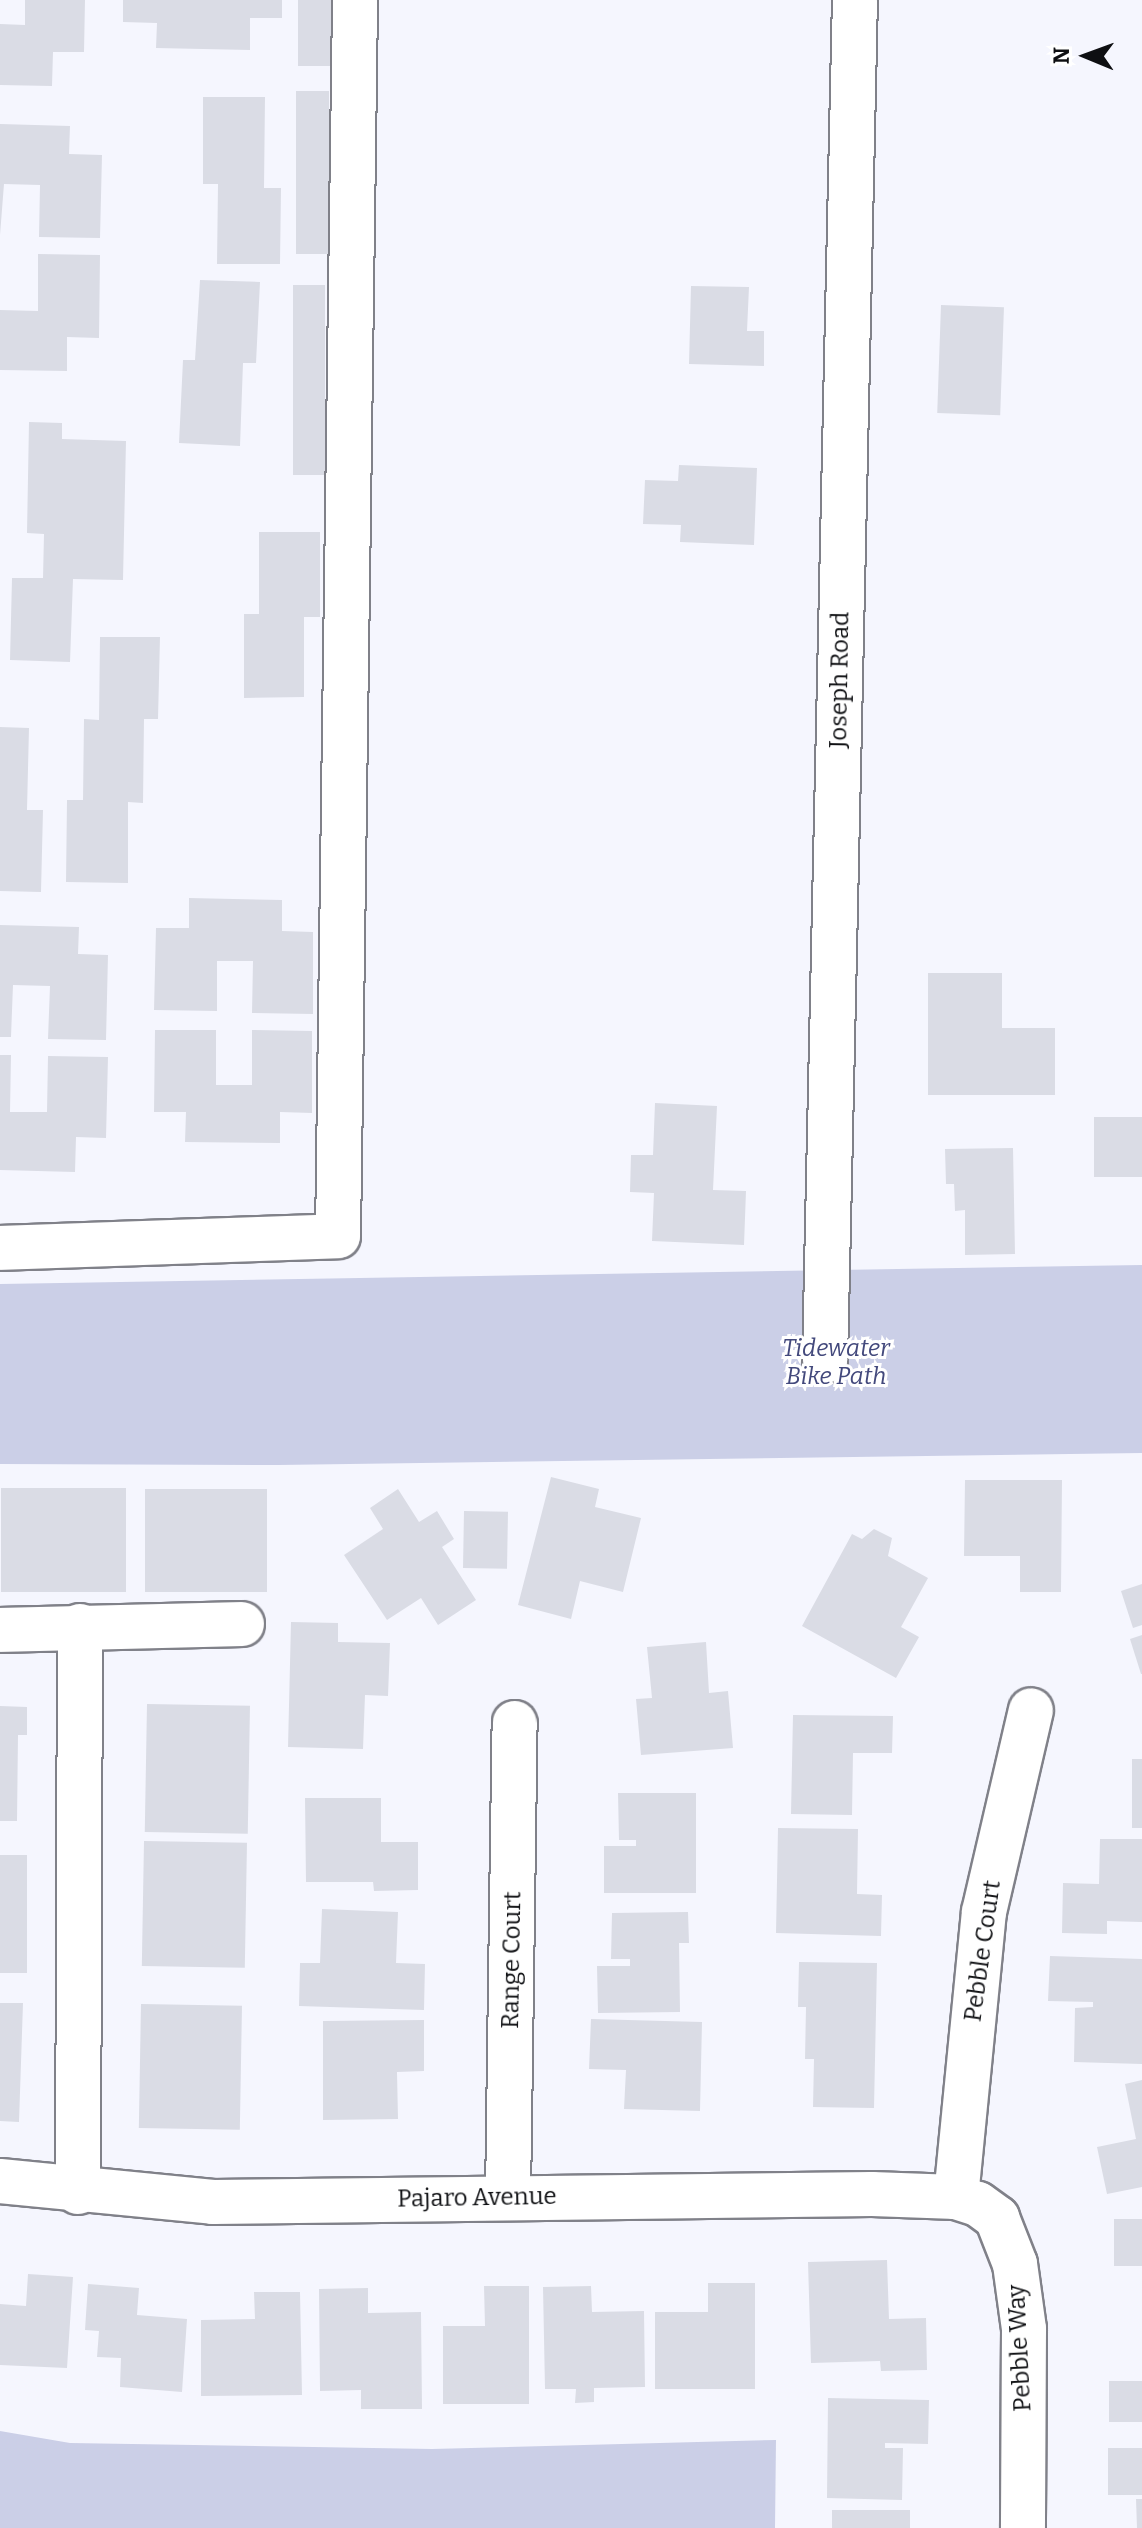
<!DOCTYPE html>
<style>
body{margin:0}
#map{position:relative;width:1142px;height:2528px;overflow:hidden;background:#f5f6fe;font-family:Bitter,serif}
div>[style]{position:absolute}
[style*='--x']{left:calc(var(--x)*1px);top:calc(var(--y)*1px);width:calc(var(--w)*1px);rotate:calc(var(--a)*1deg)}
.green>*{inset:0;background:#cbcfe7}
.building>*{inset:0;background:#dadce5;transform-origin:0 0}
.roads{filter:drop-shadow(2px 0 #808189) drop-shadow(-2px 0 #808189) drop-shadow(0 2px #808189) drop-shadow(0 -2px #808189)}
.minor>*{height:44px;margin:-22px;padding:0 22px;transform-origin:22px;border-radius:22px;background:#fff}
span{translate:-50% -50%;white-space:nowrap;text-align:center;line-height:1.15;-webkit-text-stroke:6px #fff;paint-order:stroke}
.street-label{font-size:24px;color:#0e0f12}
.park-label{font-size:24px;color:#43497c;font-style:italic}
.north{position:absolute;left:1046px;top:16px;width:80px;height:80px;-webkit-text-stroke:6px #fff;paint-order:stroke;rotate:271deg;font-size:22px;font-weight:700;line-height:32px;text-align:center;color:#0e0f12}
.north::after{content:'';display:block;margin:auto;width:28px;height:36px;background:#0e0f12;clip-path:polygon(50% 0,100% 100%,50% 72%,0 100%)}
</style>
<div id="map">
<div class="green">
<div style="clip-path:polygon(1142px 1265px,1142px 1453px,278px 1465px,0 1464px,0 1284px)"></div>
<div style="clip-path:polygon(0 2431px,70px 2443px,432px 2449px,776px 2440px,775px 2528px,0 2528px)"></div>
</div>
<div class="building">
<div style="clip-path:polygon(25px 0,85px 0,84px 52px,53px 52px,52px 86px,0 85px,0 24px,25px 25px)"></div>
<div style="clip-path:polygon(123px 0,282px 0,282px 18px,250px 18px,250px 50px,156px 48px,157px 23px,123px 22px)"></div>
<div style="left:298px;top:0;width:33px;height:66px"></div>
<div style="left:296px;top:91px;width:33px;height:163px"></div>
<div style="clip-path:polygon(203px 97px,265px 97px,264px 188px,281px 188px,280px 264px,217px 264px,218px 184px,203px 184px)"></div>
<div style="clip-path:polygon(0 124px,70px 126px,69px 154px,102px 155px,100px 238px,39px 237px,40px 185px,4px 184px,0 235px)"></div>
<div style="clip-path:polygon(38px 254px,100px 255px,99px 338px,67px 337px,67px 371px,0 370px,0 310px,38px 311px)"></div>
<div style="clip-path:polygon(200px 280px,260px 282px,256px 363px,243px 363px,240px 446px,179px 443px,183px 360px,195px 360px)"></div>
<div style="left:293px;top:285px;width:32px;height:190px"></div>
<div style="clip-path:polygon(691px 286px,749px 287px,747px 331px,764px 331px,764px 366px,689px 364px)"></div>
<div style="left:941px;top:305px;width:63px;height:108px;rotate:2deg"></div>
<div style="clip-path:polygon(29px 422px,62px 423px,62px 439px,126px 441px,123px 580px,73px 579px,70px 662px,10px 660px,12px 578px,43px 578px,44px 534px,27px 533px)"></div>
<div style="clip-path:polygon(679px 465px,757px 468px,754px 545px,680px 542px,681px 525px,643px 524px,645px 480px,678px 481px)"></div>
<div style="clip-path:polygon(259px 532px,320px 532px,320px 617px,304px 617px,304px 697px,244px 698px,244px 614px,259px 614px)"></div>
<div style="clip-path:polygon(100px 637px,160px 637px,158px 719px,144px 719px,143px 803px,128px 802px,128px 883px,66px 882px,67px 800px,83px 800px,84px 719px,99px 720px)"></div>
<div style="clip-path:polygon(0 727px,29px 728px,27px 810px,43px 810px,41px 892px,0 891px)"></div>
<div style="clip-path:polygon(189px 898px,282px 900px,282px 931px,313px 932px,313px 1014px,252px 1013px,253px 961px,217px 961px,217px 1011px,154px 1010px,156px 928px,189px 928px)"></div>
<div style="clip-path:polygon(0 925px,79px 927px,78px 954px,108px 955px,106px 1040px,48px 1039px,50px 986px,13px 985px,11px 1037px,0 1037px)"></div>
<div style="clip-path:polygon(928px 973px,1002px 973px,1002px 1028px,1055px 1028px,1055px 1095px,928px 1095px)"></div>
<div style="clip-path:polygon(155px 1030px,216px 1030px,216px 1085px,252px 1085px,252px 1030px,312px 1031px,312px 1113px,280px 1112px,280px 1143px,185px 1142px,186px 1112px,154px 1112px)"></div>
<div style="clip-path:polygon(0 1055px,11px 1055px,10px 1112px,47px 1112px,48px 1056px,108px 1057px,106px 1138px,76px 1137px,75px 1172px,0 1170px)"></div>
<div style="clip-path:polygon(655px 1103px,717px 1106px,713px 1190px,746px 1191px,744px 1245px,652px 1241px,654px 1193px,630px 1192px,631px 1155px,653px 1155px)"></div>
<div style="left:1142px;top:1117px;width:60px;height:48px;rotate:90deg"></div>
<div style="clip-path:polygon(1013px 1148px,1015px 1254px,965px 1255px,965px 1210px,955px 1211px,954px 1184px,946px 1184px,945px 1149px)"></div>
<div style="clip-path:polygon(551px 1477px,599px 1489px,595px 1507px,641px 1518px,623px 1592px,580px 1581px,571px 1619px,518px 1605px)"></div>
<div style="clip-path:polygon(965px 1480px,1062px 1480px,1061px 1592px,1020px 1592px,1020px 1556px,964px 1556px)"></div>
<div style="left:1px;top:1488px;width:125px;height:104px"></div>
<div style="left:145px;top:1489px;width:122px;height:103px"></div>
<div style="clip-path:polygon(398px 1489px,419px 1522px,437px 1511px,454px 1539px,442px 1547px,476px 1600px,438px 1625px,421px 1598px,387px 1620px,344px 1555px,383px 1529px,370px 1508px)"></div>
<div style="left:464px;top:1511px;width:44px;height:57px;rotate:1deg"></div>
<div style="clip-path:polygon(874px 1529px,892px 1538px,888px 1556px,928px 1578px,901px 1627px,919px 1637px,896px 1678px,802px 1626px,852px 1534px,862px 1539px)"></div>
<div style="clip-path:polygon(1142px 1584px,1142px 1625px,1133px 1628px,1121px 1591px)"></div>
<div style="clip-path:polygon(291px 1622px,338px 1623px,338px 1642px,390px 1643px,388px 1696px,365px 1695px,363px 1749px,288px 1747px)"></div>
<div style="clip-path:polygon(1142px 1635px,1142px 1674px,1141px 1674px,1130px 1639px)"></div>
<div style="clip-path:polygon(706px 1642px,709px 1693px,728px 1691px,733px 1748px,641px 1755px,636px 1699px,652px 1698px,647px 1647px)"></div>
<div style="left:147px;top:1704px;width:103px;height:128px;rotate:1deg"></div>
<div style="clip-path:polygon(0 1706px,27px 1707px,27px 1735px,18px 1735px,17px 1821px,0 1821px)"></div>
<div style="clip-path:polygon(793px 1715px,893px 1716px,892px 1753px,853px 1753px,852px 1815px,791px 1814px)"></div>
<div style="left:1132px;top:1759px;width:10px;height:69px"></div>
<div style="clip-path:polygon(618px 1793px,696px 1793px,696px 1893px,604px 1893px,604px 1846px,636px 1846px,636px 1840px,619px 1840px)"></div>
<div style="clip-path:polygon(305px 1798px,381px 1798px,381px 1842px,418px 1842px,418px 1890px,374px 1891px,373px 1882px,306px 1882px)"></div>
<div style="clip-path:polygon(778px 1828px,858px 1829px,857px 1894px,882px 1895px,881px 1936px,776px 1933px)"></div>
<div style="clip-path:polygon(1100px 1839px,1142px 1839px,1142px 1922px,1107px 1921px,1107px 1934px,1062px 1933px,1063px 1883px,1099px 1884px)"></div>
<div style="left:144px;top:1841px;width:103px;height:125px;rotate:1deg"></div>
<div style="left:0;top:1855px;width:27px;height:118px"></div>
<div style="clip-path:polygon(322px 1909px,398px 1912px,396px 1963px,425px 1964px,424px 2010px,299px 2006px,300px 1963px,320px 1963px)"></div>
<div style="clip-path:polygon(688px 1912px,689px 1943px,679px 1943px,680px 2012px,598px 2013px,597px 1966px,630px 1966px,630px 1959px,611px 1959px,612px 1913px)"></div>
<div style="clip-path:polygon(1050px 1956px,1142px 1959px,1142px 2064px,1074px 2062px,1075px 2008px,1093px 2007px,1093px 2002px,1048px 2001px)"></div>
<div style="clip-path:polygon(799px 1962px,877px 1963px,874px 2108px,813px 2107px,814px 2059px,805px 2059px,806px 2007px,798px 2007px)"></div>
<div style="clip-path:polygon(0 2003px,23px 2003px,19px 2122px,0 2121px)"></div>
<div style="left:141px;top:2004px;width:101px;height:124px;rotate:1deg"></div>
<div style="clip-path:polygon(591px 2019px,702px 2022px,700px 2111px,624px 2109px,626px 2070px,589px 2069px)"></div>
<div style="clip-path:polygon(424px 2020px,424px 2071px,397px 2072px,398px 2119px,323px 2120px,323px 2021px)"></div>
<div style="clip-path:polygon(1142px 2080px,1142px 2187px,1107px 2194px,1097px 2147px,1136px 2139px,1125px 2084px)"></div>
<div style="left:1142px;top:2219px;width:47px;height:28px;rotate:90deg"></div>
<div style="clip-path:polygon(887px 2260px,889px 2319px,926px 2318px,927px 2370px,881px 2371px,880px 2361px,811px 2363px,808px 2262px)"></div>
<div style="clip-path:polygon(28px 2274px,73px 2277px,67px 2368px,0 2365px,0 2304px,26px 2306px)"></div>
<div style="clip-path:polygon(708px 2283px,755px 2283px,755px 2389px,655px 2389px,655px 2312px,708px 2312px)"></div>
<div style="clip-path:polygon(88px 2284px,139px 2288px,137px 2315px,187px 2319px,182px 2392px,120px 2387px,121px 2358px,97px 2357px,99px 2331px,85px 2330px)"></div>
<div style="clip-path:polygon(484px 2286px,529px 2286px,529px 2404px,443px 2404px,443px 2326px,485px 2326px)"></div>
<div style="clip-path:polygon(591px 2286px,592px 2312px,644px 2311px,645px 2387px,594px 2388px,594px 2402px,575px 2403px,576px 2389px,545px 2389px,543px 2287px)"></div>
<div style="clip-path:polygon(368px 2288px,368px 2313px,421px 2312px,422px 2409px,361px 2409px,361px 2390px,320px 2391px,319px 2289px)"></div>
<div style="clip-path:polygon(254px 2292px,300px 2292px,302px 2395px,201px 2396px,201px 2320px,255px 2319px)"></div>
<div style="left:1142px;top:2381px;width:41px;height:33px;rotate:90deg"></div>
<div style="clip-path:polygon(828px 2398px,929px 2400px,928px 2444px,885px 2443px,885px 2448px,903px 2448px,902px 2500px,827px 2498px)"></div>
<div style="left:1142px;top:2448px;width:47px;height:34px;rotate:90deg"></div>
<div style="clip-path:polygon(1136px 2499px,1142px 2499px,1142px 2528px,1137px 2528px)"></div>
<div style="left:910px;top:2510px;width:18px;height:78px;rotate:90deg"></div>
</div>
<div class="roads">
<div class="minor">
<div style="--x:0;--y:1248;--w:338;--a:-2"></div>
<div style="--x:338;--y:1236;--w:1236;--a:-89.21"></div>
<div style="--x:825;--y:1361;--w:1361;--a:-88.74"></div>
<div style="--x:0;--y:1630;--w:242;--a:-1.4"></div>
<div style="--x:0;--y:2181;--w:214;--a:5.6"></div>
<div style="--x:213;--y:2202;--w:659;--a:-0.7"></div>
<div style="--x:872;--y:2194;--w:84;--a:2"></div>
<div style="--x:956;--y:2197;--w:23;--a:18"></div>
<div style="--x:978;--y:2204;--w:24;--a:36"></div>
<div style="--x:997;--y:2218;--w:49;--a:68.6"></div>
<div style="--x:1015;--y:2264;--w:66;--a:82.1"></div>
<div style="--x:1024;--y:2329;--w:199;--a:90.3"></div>
<div style="--x:78;--y:2192;--w:566;--a:-89.8"></div>
<div style="--x:508;--y:2197;--w:474;--a:-89.2"></div>
<div style="--x:956;--y:2197;--w:286;--a:-84.4"></div>
<div style="--x:984;--y:1912;--w:207;--a:-76.9"></div>
</div>
</div>
<div class="street-label">
<span style="left:840px;top:680px;rotate:-89deg">Joseph Road</span>
<span style="left:983px;top:1951px;rotate:-82deg">Pebble Court</span>
<span style="left:512px;top:1960px;rotate:-89deg">Range Court</span>
<span style="left:477px;top:2198px;rotate:-1deg">Pajaro Avenue</span>
<span style="left:1020px;top:2348px;rotate:-93deg">Pebble Way</span>
</div>
<div class="park-label">
<span style="left:836px;top:1363px">Tidewater<br>Bike Path</span>
</div>
<div class="north">N</div>
</div>
